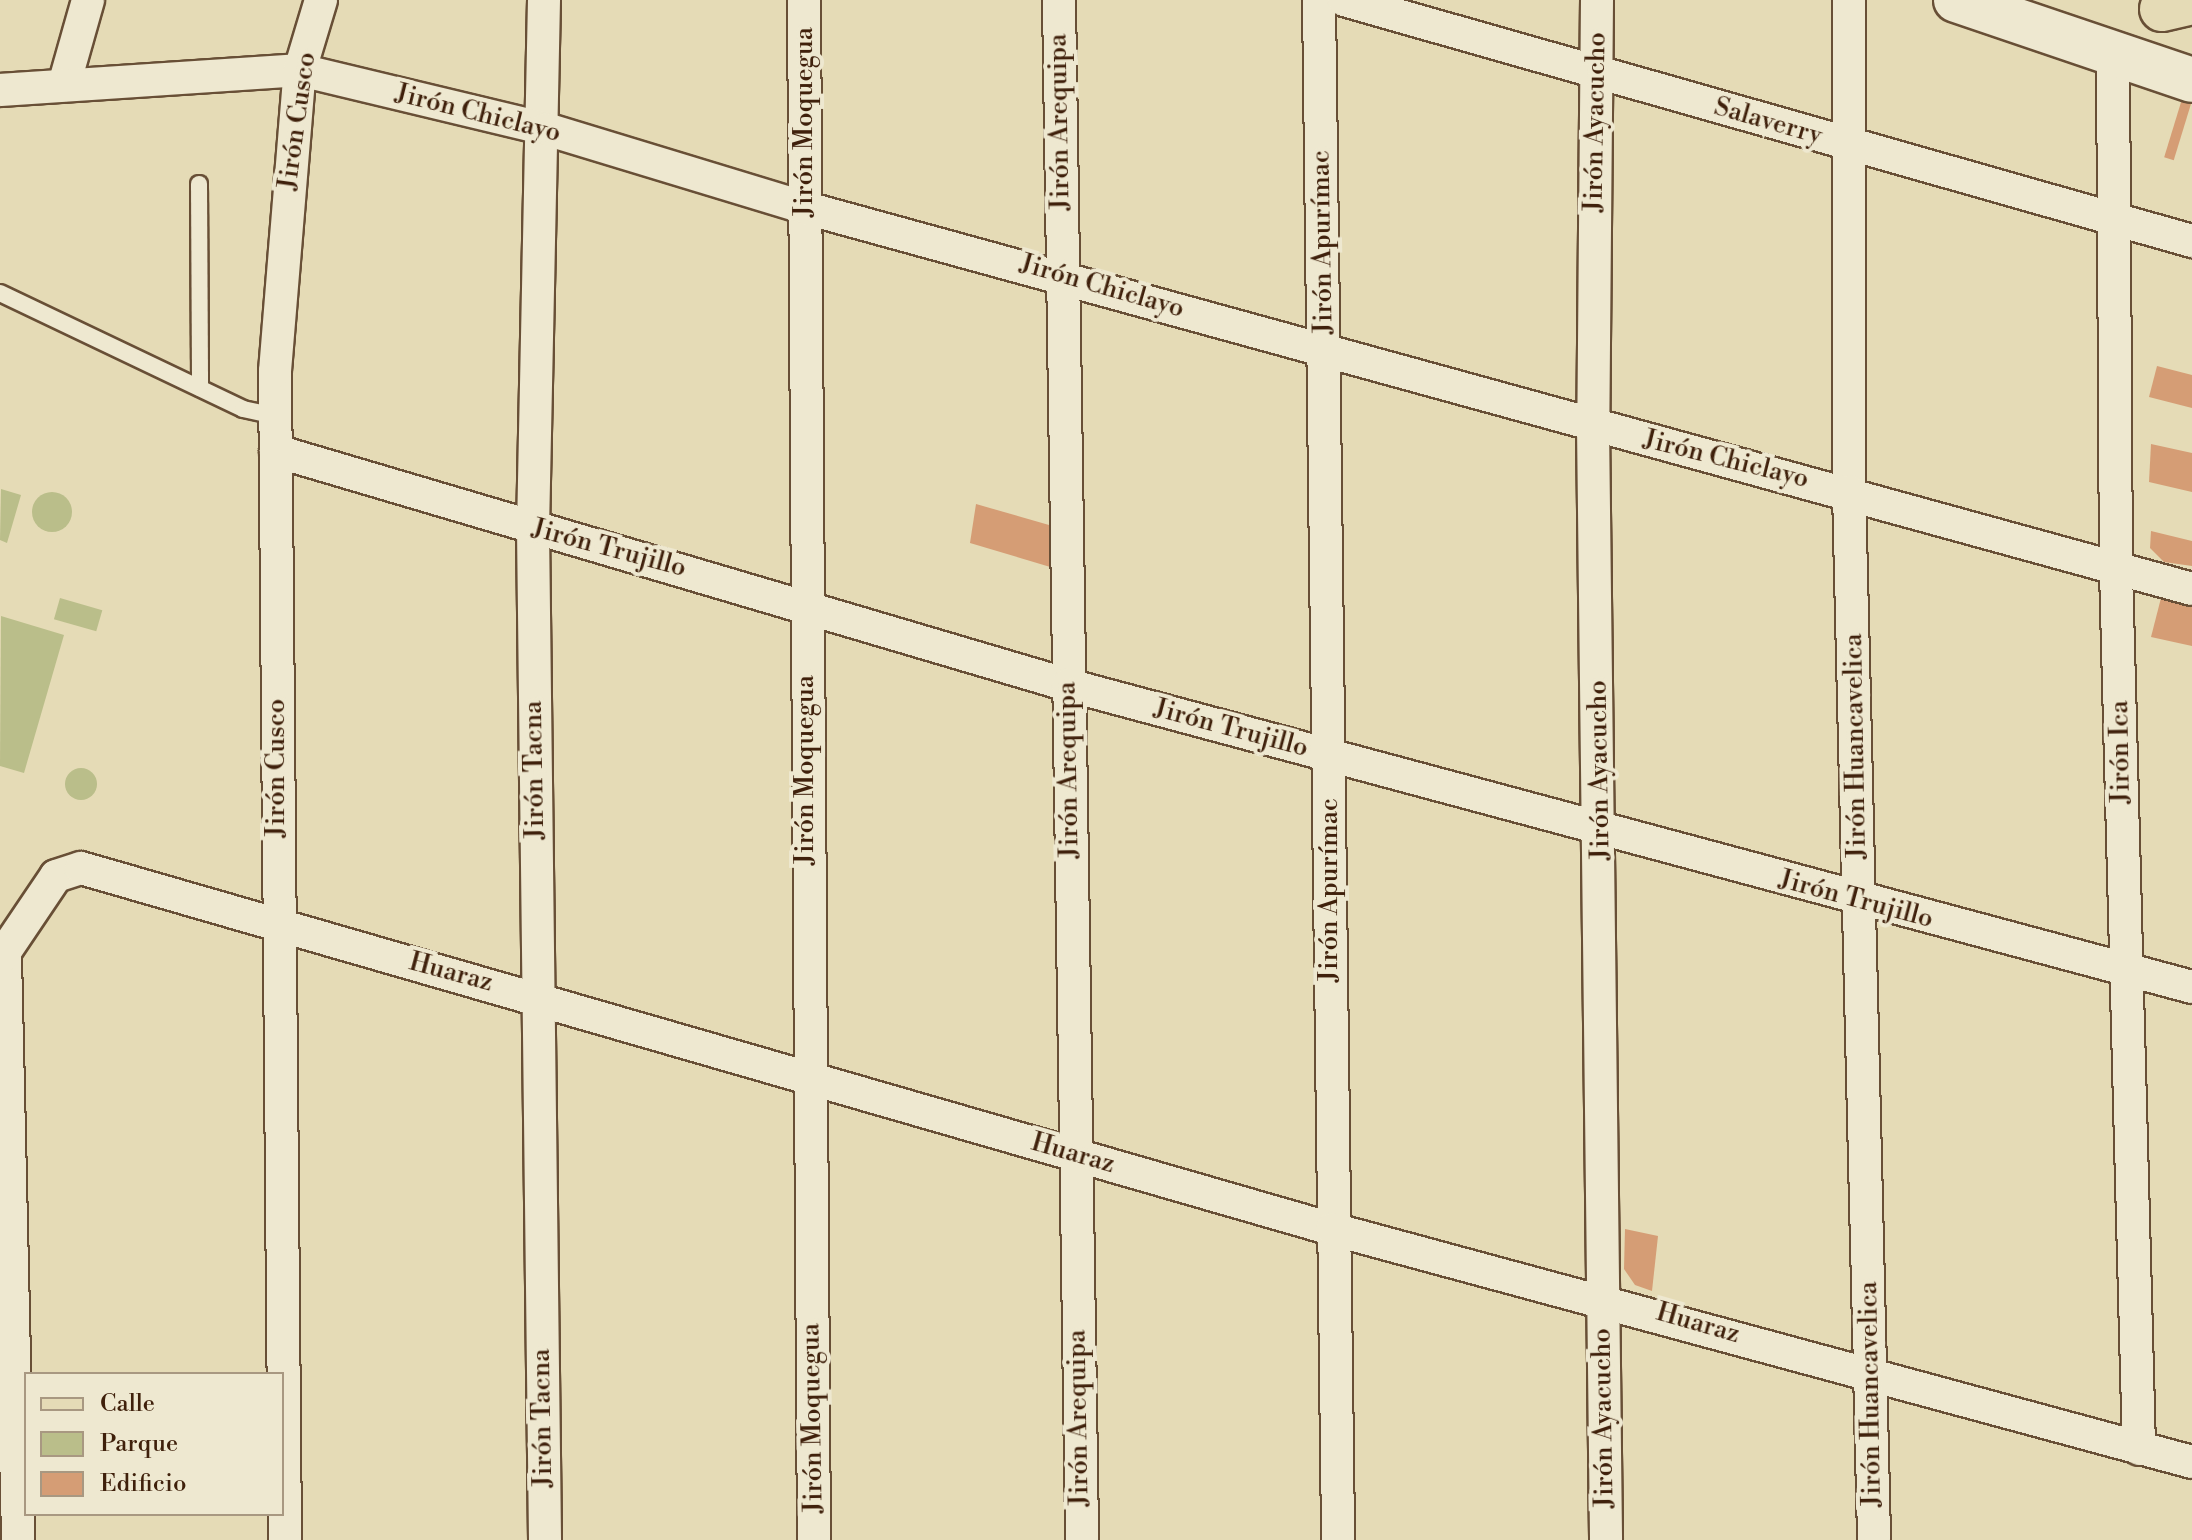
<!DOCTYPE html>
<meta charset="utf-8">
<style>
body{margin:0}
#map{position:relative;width:2192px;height:1540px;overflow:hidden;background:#e5dbb6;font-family:"Libre Bodoni",serif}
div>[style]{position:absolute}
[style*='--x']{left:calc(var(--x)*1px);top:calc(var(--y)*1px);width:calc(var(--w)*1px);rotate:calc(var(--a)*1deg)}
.green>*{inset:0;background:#babe8a;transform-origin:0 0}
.round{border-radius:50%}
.building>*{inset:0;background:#d59d75;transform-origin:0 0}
.roads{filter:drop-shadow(2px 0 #684f36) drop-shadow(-2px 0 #684f36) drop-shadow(0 2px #684f36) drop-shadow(0 -2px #684f36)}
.lane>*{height:16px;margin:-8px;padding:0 8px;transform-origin:8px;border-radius:8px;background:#eee8d0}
.street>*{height:32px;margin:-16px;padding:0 16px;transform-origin:16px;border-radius:16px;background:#eee8d0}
.secondary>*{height:44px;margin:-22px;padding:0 22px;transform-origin:22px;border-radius:22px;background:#eee8d0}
.primary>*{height:44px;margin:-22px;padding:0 22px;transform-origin:22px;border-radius:22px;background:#e5dbb6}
span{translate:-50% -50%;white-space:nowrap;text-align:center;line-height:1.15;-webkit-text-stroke:8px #eee8d0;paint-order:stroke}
.street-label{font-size:26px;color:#3f200b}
.legend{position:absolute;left:24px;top:1372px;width:260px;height:144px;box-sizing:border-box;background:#eee8d0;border:2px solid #a89881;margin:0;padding:10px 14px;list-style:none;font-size:24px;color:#3f200b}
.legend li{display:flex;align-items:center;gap:16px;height:40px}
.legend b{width:40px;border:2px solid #a89881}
</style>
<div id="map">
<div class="green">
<div style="clip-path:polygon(1px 489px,21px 495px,7px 543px,0 540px)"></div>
<div class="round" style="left:32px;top:492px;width:40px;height:40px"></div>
<div style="left:60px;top:598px;width:44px;height:22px;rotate:16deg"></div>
<div style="clip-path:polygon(1px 616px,64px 635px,24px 773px,0 766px)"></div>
<div class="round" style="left:65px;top:768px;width:32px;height:32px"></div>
</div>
<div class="building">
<div style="left:2182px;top:99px;width:10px;height:61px;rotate:17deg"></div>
<div style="clip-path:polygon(2157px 366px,2192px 375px,2192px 408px,2149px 397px)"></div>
<div style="clip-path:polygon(2151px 444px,2192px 453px,2192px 492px,2149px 482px)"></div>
<div style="clip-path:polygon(976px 504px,1056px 527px,1057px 569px,970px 543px)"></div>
<div style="clip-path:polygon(2151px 531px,2192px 541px,2192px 566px,2164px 562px,2150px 548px)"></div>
<div style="clip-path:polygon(2161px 598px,2192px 607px,2192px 646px,2151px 637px)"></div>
<div style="clip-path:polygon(1625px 1229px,1658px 1236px,1652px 1291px,1635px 1285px,1624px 1269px)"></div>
</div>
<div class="roads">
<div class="lane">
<div style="--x:199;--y:184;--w:204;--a:89.7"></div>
<div style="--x:0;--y:293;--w:269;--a:25.5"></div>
<div style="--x:243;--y:409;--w:34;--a:12"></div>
</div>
<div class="street">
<div style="--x:544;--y:0;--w:528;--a:91.19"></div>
<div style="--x:533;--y:528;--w:1012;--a:89.32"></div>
<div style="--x:804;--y:0;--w:1540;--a:89.63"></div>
<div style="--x:1059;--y:0;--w:1540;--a:89.14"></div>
<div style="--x:1319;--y:0;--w:1540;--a:89.29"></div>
<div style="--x:1344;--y:0;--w:882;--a:15.87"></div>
<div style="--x:1597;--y:0;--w:425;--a:90.5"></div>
<div style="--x:1593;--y:425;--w:1115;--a:89.33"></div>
<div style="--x:1849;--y:0;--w:491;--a:90"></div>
<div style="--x:1849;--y:491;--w:1049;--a:88.63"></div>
<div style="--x:2113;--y:55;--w:515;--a:89.67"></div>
<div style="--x:2116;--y:570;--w:879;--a:88.5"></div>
<div style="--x:64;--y:85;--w:88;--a:-74.2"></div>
<div style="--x:0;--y:90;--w:301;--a:-3.8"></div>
<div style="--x:300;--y:70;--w:253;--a:13.5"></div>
<div style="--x:546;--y:129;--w:272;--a:16.9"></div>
<div style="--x:806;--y:208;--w:1437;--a:15.37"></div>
<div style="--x:276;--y:451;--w:826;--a:16.46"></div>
<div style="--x:1068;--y:685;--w:1164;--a:15.04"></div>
<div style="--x:5;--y:956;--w:584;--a:88.72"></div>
<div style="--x:0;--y:959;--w:100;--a:-56"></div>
<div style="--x:56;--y:876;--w:26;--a:-18"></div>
<div style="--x:81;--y:868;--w:1302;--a:16.1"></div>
<div style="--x:1332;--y:1229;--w:891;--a:15.16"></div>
<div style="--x:285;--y:1540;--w:1169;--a:-90.49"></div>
<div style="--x:275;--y:371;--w:302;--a:-85.3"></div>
<div style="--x:300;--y:70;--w:73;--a:-73.3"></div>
</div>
<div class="secondary">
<div style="--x:1956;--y:0;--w:249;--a:18.7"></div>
</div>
<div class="primary">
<div style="--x:2162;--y:9;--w:31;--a:-13"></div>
</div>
</div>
<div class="street-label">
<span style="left:478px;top:114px;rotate:14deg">Jirón Chiclayo</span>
<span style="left:298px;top:121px;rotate:-82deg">Jirón Cusco</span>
<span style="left:805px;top:122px;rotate:-90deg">Jirón Moquegua</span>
<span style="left:1060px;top:122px;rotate:-91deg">Jirón Arequipa</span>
<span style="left:1596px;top:122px;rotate:-89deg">Jirón Ayacucho</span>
<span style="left:1768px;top:122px;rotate:16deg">Salaverry</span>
<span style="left:1323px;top:242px;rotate:-91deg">Jirón Apurímac</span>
<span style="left:1102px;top:287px;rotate:16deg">Jirón Chiclayo</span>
<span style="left:1726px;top:460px;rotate:14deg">Jirón Chiclayo</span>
<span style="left:609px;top:549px;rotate:15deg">Jirón Trujillo</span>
<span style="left:1231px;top:729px;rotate:15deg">Jirón Trujillo</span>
<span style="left:1856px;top:746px;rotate:-91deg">Jirón Huancavelica</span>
<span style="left:2121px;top:752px;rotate:-91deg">Jirón Ica</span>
<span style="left:277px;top:768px;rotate:-90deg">Jirón Cusco</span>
<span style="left:535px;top:770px;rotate:-91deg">Jirón Tacna</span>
<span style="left:806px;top:770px;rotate:-90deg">Jirón Moquegua</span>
<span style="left:1069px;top:770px;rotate:-91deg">Jirón Arequipa</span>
<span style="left:1600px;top:770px;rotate:-91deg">Jirón Ayacucho</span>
<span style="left:1330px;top:890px;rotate:-90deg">Jirón Apurímac</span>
<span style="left:1856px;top:900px;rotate:15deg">Jirón Trujillo</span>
<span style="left:451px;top:973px;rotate:15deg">Huaraz</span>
<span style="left:1073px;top:1154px;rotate:16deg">Huaraz</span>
<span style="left:1698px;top:1324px;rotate:16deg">Huaraz</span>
<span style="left:1871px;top:1394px;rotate:-91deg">Jirón Huancavelica</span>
<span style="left:543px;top:1418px;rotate:-91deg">Jirón Tacna</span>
<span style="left:813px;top:1418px;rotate:-91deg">Jirón Moquegua</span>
<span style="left:1079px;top:1418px;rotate:-91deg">Jirón Arequipa</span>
<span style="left:1604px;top:1418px;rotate:-91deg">Jirón Ayacucho</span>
</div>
<ul class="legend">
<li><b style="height:10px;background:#e5dbb6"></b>Calle</li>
<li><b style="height:22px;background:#babe8a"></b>Parque</li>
<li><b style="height:22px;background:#d59d75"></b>Edificio</li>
</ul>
</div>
